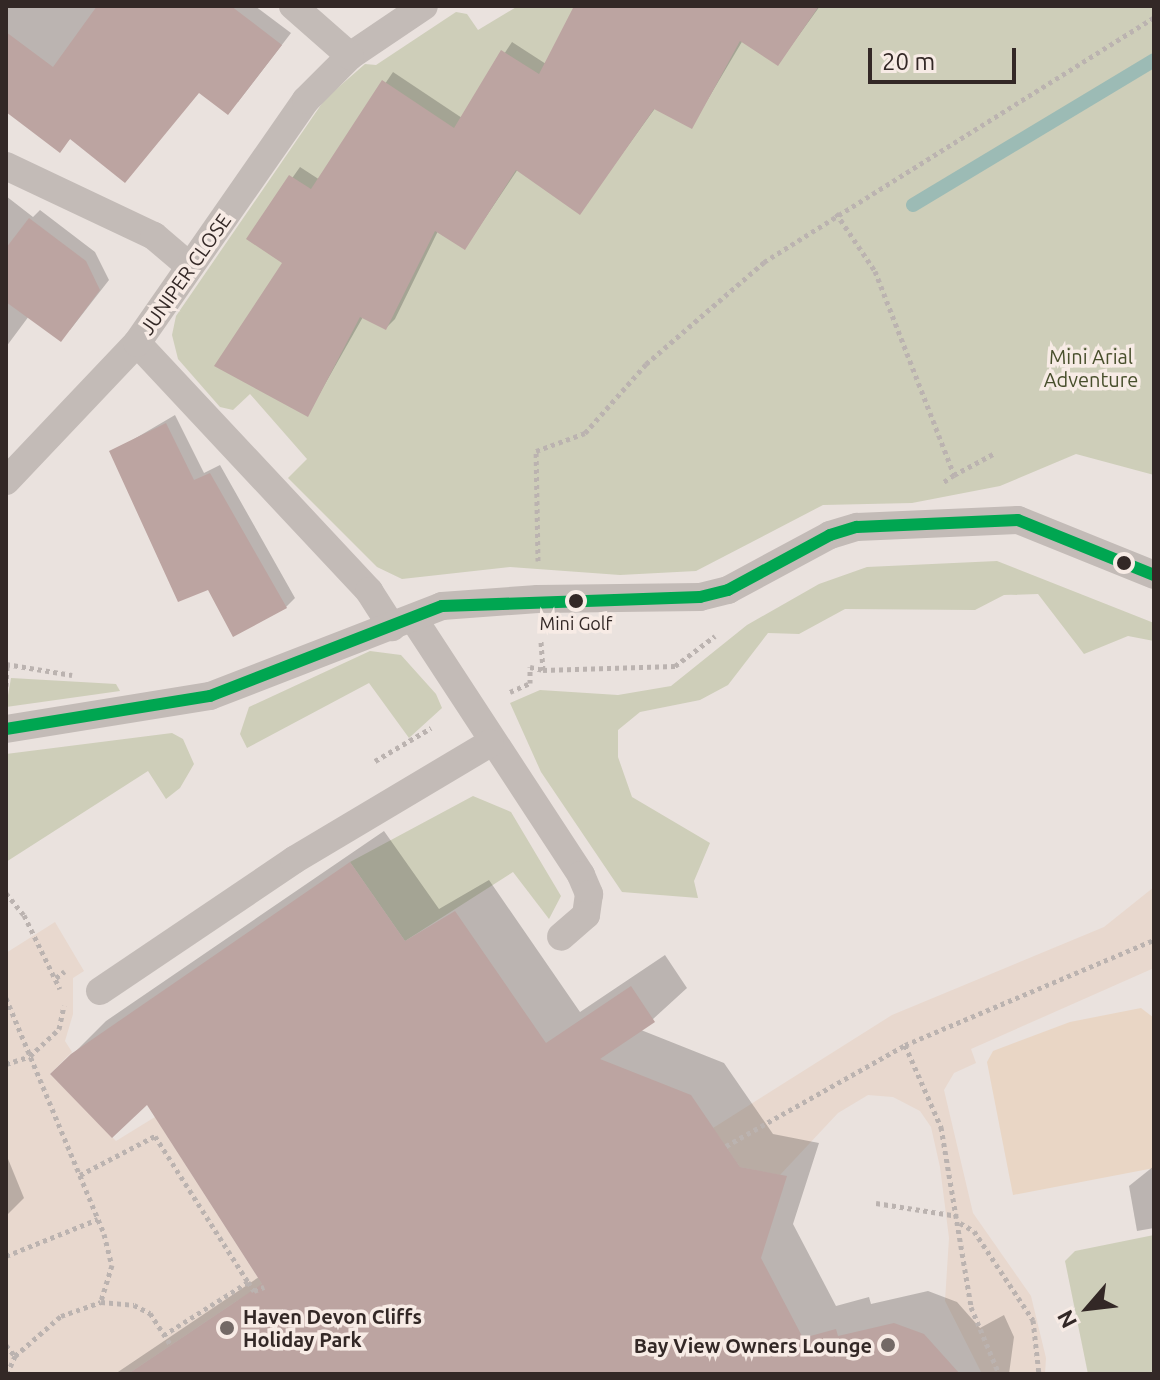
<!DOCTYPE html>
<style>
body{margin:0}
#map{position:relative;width:1160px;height:1380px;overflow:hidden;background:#eae2de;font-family:Ubuntu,sans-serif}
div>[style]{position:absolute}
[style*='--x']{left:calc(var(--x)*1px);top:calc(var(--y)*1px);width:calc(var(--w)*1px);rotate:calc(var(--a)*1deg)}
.green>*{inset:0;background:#ceceb9}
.sand>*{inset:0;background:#e9d6c5}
.plaza>*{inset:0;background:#e8d8ce}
.shadow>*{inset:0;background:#0003}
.stream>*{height:14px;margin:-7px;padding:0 7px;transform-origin:7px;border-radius:7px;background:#9cbbb5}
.building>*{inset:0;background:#bca4a1}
.path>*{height:5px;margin-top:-2.5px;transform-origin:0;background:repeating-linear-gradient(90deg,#bbb3b0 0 4px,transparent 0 8px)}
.service>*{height:28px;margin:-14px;padding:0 14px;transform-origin:14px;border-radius:14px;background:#c3bbb7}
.bus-1>*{height:12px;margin:-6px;padding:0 6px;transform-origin:6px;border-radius:6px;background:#00a651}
.dots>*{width:22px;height:22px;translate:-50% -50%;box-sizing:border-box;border:4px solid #f7ebe5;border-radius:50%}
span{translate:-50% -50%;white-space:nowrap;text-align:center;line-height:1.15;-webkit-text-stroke:7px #f7ebe5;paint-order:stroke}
.bus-label{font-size:18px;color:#332826}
.street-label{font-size:20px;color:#332826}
.park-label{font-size:20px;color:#484f2c}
.poi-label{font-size:20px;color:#332826;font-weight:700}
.left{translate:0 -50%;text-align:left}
.right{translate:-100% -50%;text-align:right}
.frame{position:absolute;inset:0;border:8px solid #332826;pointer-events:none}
.north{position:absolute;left:1048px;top:1268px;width:80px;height:80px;-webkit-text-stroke:6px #f7ebe5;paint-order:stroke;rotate:242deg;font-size:22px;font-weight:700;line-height:32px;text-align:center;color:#332826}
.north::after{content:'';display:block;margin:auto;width:28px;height:36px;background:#332826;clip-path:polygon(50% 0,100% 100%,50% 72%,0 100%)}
.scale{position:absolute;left:868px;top:48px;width:148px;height:36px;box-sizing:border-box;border:4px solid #332826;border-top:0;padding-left:10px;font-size:24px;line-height:28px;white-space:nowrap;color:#332826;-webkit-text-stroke:6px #f7ebe5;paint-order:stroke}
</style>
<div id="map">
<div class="green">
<div style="clip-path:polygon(518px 6px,1154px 6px,1154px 475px,1076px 454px,1000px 486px,912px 503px,823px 505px,696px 571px,620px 575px,510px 567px,402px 579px,377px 567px,288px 478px,307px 459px,250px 394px,233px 410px,220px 407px,178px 359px,172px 335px,176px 316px,325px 99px,365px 64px,376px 65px,456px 12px,467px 14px,478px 30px)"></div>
<div style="clip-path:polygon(997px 561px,1154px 623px,1154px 641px,1128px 636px,1084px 654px,1038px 594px,1004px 595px,975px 610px,845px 609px,799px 634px,768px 633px,728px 685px,700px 700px,640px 712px,618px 730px,618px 757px,632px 797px,710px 843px,694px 881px,698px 898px,622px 892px,541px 772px,510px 703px,540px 690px,618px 695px,671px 686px,747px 625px,819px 584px,867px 567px)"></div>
<div style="clip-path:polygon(370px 651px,401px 655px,436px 694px,442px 708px,409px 738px,369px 683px,247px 748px,240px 734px,249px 707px)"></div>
<div style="clip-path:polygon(11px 678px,116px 684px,120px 691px,6px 707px)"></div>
<div style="clip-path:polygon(172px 733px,183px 739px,194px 764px,180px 788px,166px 799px,148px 771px,6px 862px,6px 754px)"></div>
<div style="clip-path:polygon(473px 796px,511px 812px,561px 896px,549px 919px,513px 872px,405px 941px,350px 862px)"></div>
<div style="clip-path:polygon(1154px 1235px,1154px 1374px,1088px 1374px,1065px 1261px,1075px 1251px)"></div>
</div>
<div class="sand">
<div style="clip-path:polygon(1141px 1008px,1154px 1018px,1154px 1168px,1013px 1195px,987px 1062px,993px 1051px,1070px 1022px)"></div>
</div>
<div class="plaza">
<div style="clip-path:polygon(1154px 887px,1154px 968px,971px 1049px,976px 1063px,954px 1073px,944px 1090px,973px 1213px,1031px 1296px,1046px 1358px,1045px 1374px,982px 1374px,945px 1301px,949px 1238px,940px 1167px,931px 1127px,920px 1111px,893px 1097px,868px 1095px,838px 1113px,780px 1175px,740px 1167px,713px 1128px,892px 1015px,1104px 927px)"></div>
<div style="clip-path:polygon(55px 922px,84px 971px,73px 978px,73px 1014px,65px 1041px,72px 1052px,50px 1074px,116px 1141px,155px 1117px,269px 1295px,238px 1300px,128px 1374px,6px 1374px,6px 953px)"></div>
</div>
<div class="shadow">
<div style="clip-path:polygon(6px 6px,255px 6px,291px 33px,238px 102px,200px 91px,72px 137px,59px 150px,6px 110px)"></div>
<div style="clip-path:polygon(577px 6px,820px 6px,778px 64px,743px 40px,692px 126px,656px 107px,580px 212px,518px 169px,465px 248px,438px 231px,395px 319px,386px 328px,363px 317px,308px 414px,284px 263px,249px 239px,300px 167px,320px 180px,393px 72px,462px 118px,512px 42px,546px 64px)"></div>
<div style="clip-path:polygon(6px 196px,33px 217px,40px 210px,95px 252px,109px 280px,70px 330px,29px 316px,6px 347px)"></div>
<div style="clip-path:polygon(175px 415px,204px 473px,220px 465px,295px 598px,286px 607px,208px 588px,112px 452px)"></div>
<div style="clip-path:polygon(384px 831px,439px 909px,489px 880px,580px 1012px,665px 955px,687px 988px,641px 1030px,724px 1063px,773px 1134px,819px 1143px,793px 1224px,836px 1306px,869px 1297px,871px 1304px,928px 1291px,957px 1302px,980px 1328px,1004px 1315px,1014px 1337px,1009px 1374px,115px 1374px,259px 1277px,147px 1101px,53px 1074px,106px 1021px)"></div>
<div style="clip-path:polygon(6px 1154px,24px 1198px,6px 1216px)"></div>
<div style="clip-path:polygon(1154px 1166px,1154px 1228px,1137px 1231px,1129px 1186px)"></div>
</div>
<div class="stream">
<div style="--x:913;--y:205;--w:281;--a:-31"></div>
</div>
<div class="building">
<div style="clip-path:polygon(97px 6px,231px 6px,282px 45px,228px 115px,199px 93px,125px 183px,70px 139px,60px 153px,6px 112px,6px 32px,53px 67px)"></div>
<div style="clip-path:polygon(574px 6px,819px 6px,778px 66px,740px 41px,692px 129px,654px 109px,580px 215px,516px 170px,465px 250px,435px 231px,386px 330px,360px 317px,308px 417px,214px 366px,282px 263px,246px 239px,289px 175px,311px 189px,382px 80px,454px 128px,501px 50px,539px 74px)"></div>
<div style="clip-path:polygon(29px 218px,86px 261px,100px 290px,61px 342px,6px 302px,6px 248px)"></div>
<div style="clip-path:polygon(166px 423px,194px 480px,210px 473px,287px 608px,233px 637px,208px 590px,178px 602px,109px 451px)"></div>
<div style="clip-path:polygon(350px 862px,405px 941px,455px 911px,546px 1043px,631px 986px,655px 1022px,600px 1059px,691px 1095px,740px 1167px,787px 1176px,761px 1258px,803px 1338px,836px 1329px,838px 1336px,894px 1323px,924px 1334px,960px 1374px,128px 1374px,262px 1284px,147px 1105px,112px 1138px,50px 1074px,71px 1054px)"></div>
</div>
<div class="path">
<div style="--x:836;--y:213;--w:70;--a:56.1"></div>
<div style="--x:875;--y:271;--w:219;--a:68.8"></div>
<div style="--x:954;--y:475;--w:14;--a:146"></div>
<div style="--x:954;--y:475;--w:47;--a:-28.2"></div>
<div style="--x:538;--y:561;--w:110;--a:-91"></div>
<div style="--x:536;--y:451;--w:52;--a:-20.2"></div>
<div style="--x:585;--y:433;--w:92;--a:-48.5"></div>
<div style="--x:646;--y:364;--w:156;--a:-40.8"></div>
<div style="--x:764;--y:262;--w:461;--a:-32.1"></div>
<div style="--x:6;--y:664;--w:67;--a:9.5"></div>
<div style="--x:543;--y:670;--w:132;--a:-1.7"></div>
<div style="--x:675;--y:666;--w:50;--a:-36.9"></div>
<div style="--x:6;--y:686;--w:22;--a:-87"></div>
<div style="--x:510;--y:692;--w:22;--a:-24"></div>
<div style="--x:530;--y:683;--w:16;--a:-90"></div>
<div style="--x:530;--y:667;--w:13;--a:13"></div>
<div style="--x:543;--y:670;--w:31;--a:-94"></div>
<div style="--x:375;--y:761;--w:65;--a:-30.5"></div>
<div style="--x:6;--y:893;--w:28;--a:51"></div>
<div style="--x:24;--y:915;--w:82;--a:64.1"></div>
<div style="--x:56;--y:978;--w:11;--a:-38"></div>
<div style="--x:6;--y:998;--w:256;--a:67.4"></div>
<div style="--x:104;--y:1234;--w:32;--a:76"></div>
<div style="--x:112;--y:1265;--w:39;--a:107"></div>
<div style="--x:905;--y:1045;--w:90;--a:66.3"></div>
<div style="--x:941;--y:1127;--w:182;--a:80.5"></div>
<div style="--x:971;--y:1307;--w:73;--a:67.3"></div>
<div style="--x:6;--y:1064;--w:25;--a:-18"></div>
<div style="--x:30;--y:1056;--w:40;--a:-43"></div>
<div style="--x:59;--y:1029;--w:24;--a:-78"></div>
<div style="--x:726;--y:1146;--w:206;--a:-29.4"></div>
<div style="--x:905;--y:1045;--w:270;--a:-22.9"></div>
<div style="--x:80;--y:1175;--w:85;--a:-27.5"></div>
<div style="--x:155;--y:1136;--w:173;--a:57.5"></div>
<div style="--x:248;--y:1282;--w:99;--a:147.8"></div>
<div style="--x:876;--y:1203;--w:83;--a:9"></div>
<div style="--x:960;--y:1223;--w:16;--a:30"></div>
<div style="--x:974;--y:1231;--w:107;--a:56.5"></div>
<div style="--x:1033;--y:1320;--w:54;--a:83.7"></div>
<div style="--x:6;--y:1256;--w:99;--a:-21.9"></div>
<div style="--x:248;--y:1282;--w:11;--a:56"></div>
<div style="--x:254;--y:1291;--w:11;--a:-22"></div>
<div style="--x:6;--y:1345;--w:14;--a:51"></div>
<div style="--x:7;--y:1374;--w:20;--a:-66"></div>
<div style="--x:15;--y:1356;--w:61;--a:-41"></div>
<div style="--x:61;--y:1316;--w:42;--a:-19.3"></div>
<div style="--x:101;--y:1302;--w:33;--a:5"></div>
<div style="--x:134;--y:1305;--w:18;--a:27"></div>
<div style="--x:150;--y:1313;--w:38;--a:57"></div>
</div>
<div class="service">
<div style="--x:350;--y:56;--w:89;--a:-34"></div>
<div style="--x:6;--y:166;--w:164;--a:25.3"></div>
<div style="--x:154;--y:236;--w:45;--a:40.5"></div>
<div style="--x:137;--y:343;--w:340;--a:46.9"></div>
<div style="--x:369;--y:591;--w:43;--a:57.4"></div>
<div style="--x:6;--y:481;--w:190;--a:-46.5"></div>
<div style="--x:137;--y:343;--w:296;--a:-55.2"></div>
<div style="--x:306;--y:100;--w:62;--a:-45"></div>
<div style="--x:350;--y:56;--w:76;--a:-138.7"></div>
<div style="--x:413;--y:618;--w:307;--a:56.8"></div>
<div style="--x:581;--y:875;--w:21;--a:67"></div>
<div style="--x:589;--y:894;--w:21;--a:98"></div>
<div style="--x:586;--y:915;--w:33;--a:139"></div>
<div style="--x:6;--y:729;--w:207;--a:-9.2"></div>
<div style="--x:210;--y:696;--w:249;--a:-21.2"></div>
<div style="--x:442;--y:606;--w:96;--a:-4.2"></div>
<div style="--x:538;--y:599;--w:162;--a:-0.7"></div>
<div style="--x:700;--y:597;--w:29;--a:-14"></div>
<div style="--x:728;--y:590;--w:116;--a:-28.3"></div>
<div style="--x:830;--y:535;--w:28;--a:-17"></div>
<div style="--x:857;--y:527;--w:161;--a:-2.5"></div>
<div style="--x:1018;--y:520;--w:147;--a:22"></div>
<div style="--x:100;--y:991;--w:234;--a:-34"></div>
<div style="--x:294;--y:860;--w:228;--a:-30.8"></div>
</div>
<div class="bus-1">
<div style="--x:6;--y:729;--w:207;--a:-9.2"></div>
<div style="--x:210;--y:696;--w:249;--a:-21.2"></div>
<div style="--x:442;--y:606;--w:258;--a:-2"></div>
<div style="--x:700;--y:597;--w:29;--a:-14"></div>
<div style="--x:728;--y:590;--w:116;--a:-28.3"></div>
<div style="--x:830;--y:535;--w:28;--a:-17"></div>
<div style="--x:857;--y:527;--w:161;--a:-2.5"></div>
<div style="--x:1018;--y:520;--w:147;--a:22"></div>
</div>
<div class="dots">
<div style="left:1124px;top:563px;background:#332826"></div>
<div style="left:576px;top:601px;background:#332826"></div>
<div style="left:227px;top:1328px;background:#736966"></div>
<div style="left:888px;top:1345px;background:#736966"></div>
</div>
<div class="bus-label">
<span style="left:576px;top:623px">Mini Golf</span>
</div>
<div class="street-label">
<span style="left:185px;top:274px;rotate:-55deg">JUNIPER CLOSE</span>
</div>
<div class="park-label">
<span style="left:1091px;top:368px">Mini Arial<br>Adventure</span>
</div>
<div class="poi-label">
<span class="left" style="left:243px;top:1328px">Haven Devon Cliffs<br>Holiday Park</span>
<span class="right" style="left:872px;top:1345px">Bay View Owners Lounge</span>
</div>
<div class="frame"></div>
<div class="north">N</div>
<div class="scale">20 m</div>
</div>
